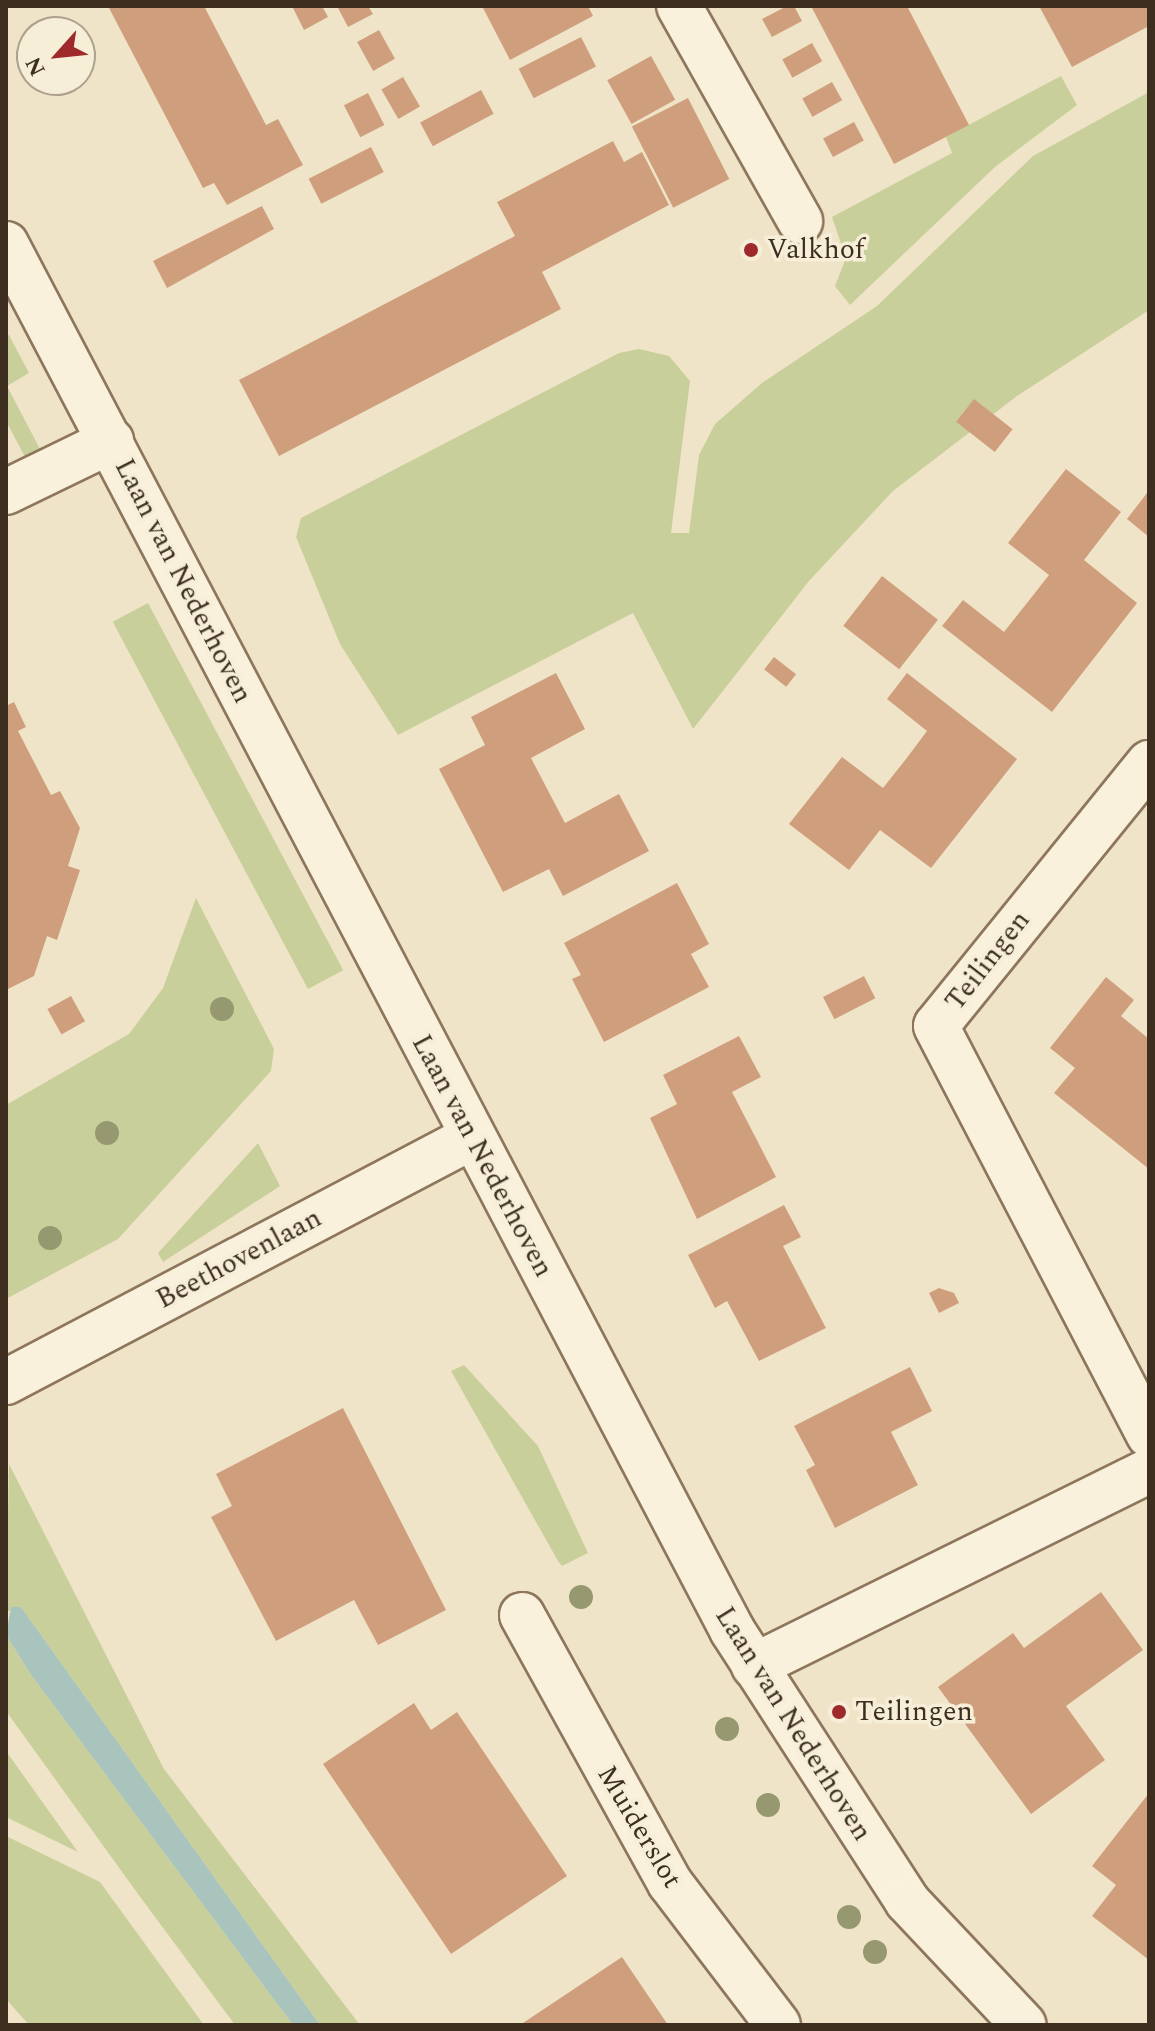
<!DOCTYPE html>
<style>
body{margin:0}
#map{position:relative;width:1155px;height:2031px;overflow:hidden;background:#f0e4c8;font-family:Spectral,serif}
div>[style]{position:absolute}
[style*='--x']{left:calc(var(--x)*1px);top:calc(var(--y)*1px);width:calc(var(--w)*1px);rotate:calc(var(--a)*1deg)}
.green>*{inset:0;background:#c9cf9b;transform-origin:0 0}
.water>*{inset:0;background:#a9c4bc}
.building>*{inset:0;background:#cf9f7d;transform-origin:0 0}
.roads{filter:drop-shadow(2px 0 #8d765c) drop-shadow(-2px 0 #8d765c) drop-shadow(0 2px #8d765c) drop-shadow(0 -2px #8d765c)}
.minor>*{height:44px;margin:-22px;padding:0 22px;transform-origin:22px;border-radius:22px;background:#faf1dc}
.trees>*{width:24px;height:24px;margin:-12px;border-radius:50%;background:#96986f}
.dots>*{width:22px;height:22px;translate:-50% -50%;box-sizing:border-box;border:4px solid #f7eed8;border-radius:50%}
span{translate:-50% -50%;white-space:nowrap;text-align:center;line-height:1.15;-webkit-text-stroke:7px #f7eed8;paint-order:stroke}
.poi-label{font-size:28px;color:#3d2e20}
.left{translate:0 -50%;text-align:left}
.street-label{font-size:28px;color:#3d2e20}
.frame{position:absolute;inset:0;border:8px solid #3d2e20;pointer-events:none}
.north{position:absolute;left:16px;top:16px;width:80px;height:80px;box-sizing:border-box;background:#f7eed8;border:2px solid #ada18e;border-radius:50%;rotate:243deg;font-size:22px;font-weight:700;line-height:32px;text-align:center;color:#3d2e20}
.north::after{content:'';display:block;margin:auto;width:28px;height:36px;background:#9e2a2b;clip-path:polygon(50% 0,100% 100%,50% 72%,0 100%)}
</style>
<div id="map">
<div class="green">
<div style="clip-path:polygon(1061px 76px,1077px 105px,995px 167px,850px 305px,835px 286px,846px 258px,832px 217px,952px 153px,946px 137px)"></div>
<div style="clip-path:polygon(1149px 92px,1149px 310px,1017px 396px,893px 491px,809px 581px,693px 729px,633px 613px,398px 735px,340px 644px,296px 537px,301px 518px,619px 353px,639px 349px,669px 356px,690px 381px,671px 533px,689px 533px,699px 455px,715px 424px,762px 383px,877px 306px,1033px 156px)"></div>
<div style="clip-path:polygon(9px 335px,29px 373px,7px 386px,40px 449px,25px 457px,6px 421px,6px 336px)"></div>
<div style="left:148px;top:603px;width:416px;height:40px;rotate:62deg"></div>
<div style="clip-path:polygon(196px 898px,274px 1049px,271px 1071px,118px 1239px,6px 1299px,6px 1105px,129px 1034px,163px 988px)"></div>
<div style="clip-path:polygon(258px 1143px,280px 1186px,163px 1262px,158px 1253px)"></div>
<div style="clip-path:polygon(464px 1365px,538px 1446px,588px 1553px,562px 1566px,558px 1561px,451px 1371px)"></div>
<div style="clip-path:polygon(9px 1464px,164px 1769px,360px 2025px,320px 2025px,21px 1607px,6px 1612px)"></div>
<div style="clip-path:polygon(6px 1635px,31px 1675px,293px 2025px,235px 2025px,138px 1894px,6px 1711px)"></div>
<div style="clip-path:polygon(6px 1751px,78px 1852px,6px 1817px)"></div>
<div style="clip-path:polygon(6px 1836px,100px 1882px,204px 2025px,29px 2025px,6px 1999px)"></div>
</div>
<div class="water">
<div style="clip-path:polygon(11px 1607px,21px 1607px,320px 2025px,293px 2025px,31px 1675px,6px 1635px)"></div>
</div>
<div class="building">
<div style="clip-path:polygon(108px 6px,204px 6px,266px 125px,278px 119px,303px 165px,227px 205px,214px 183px,203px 188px)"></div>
<div style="clip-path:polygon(292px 6px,322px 6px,328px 17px,304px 30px)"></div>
<div style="clip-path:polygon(337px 6px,368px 6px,373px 14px,348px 27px)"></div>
<div style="clip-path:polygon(482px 6px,588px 6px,593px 16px,510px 60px)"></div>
<div style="clip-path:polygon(787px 6px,794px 6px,802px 21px,772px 37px,762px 19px)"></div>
<div style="clip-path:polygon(811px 6px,907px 6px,969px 125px,894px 164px)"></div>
<div style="clip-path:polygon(1039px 6px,1149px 6px,1149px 26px,1072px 67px)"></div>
<div style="left:379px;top:30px;width:33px;height:25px;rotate:61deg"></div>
<div style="left:581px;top:37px;width:33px;height:70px;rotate:63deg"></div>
<div style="left:812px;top:43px;width:21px;height:34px;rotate:61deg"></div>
<div style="left:651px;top:56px;width:50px;height:50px;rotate:61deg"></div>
<div style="left:403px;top:77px;width:34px;height:25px;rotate:60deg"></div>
<div style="left:832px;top:82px;width:21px;height:34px;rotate:61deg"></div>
<div style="left:481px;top:90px;width:27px;height:69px;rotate:62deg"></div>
<div style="left:368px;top:93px;width:36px;height:27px;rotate:63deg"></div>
<div style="left:688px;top:98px;width:91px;height:63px;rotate:63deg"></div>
<div style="left:854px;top:122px;width:21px;height:35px;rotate:62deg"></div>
<div style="clip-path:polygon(613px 141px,624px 162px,642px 152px,669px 205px,542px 272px,561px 309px,279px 456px,239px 380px,515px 236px,497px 202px)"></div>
<div style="left:371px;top:147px;width:28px;height:70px;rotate:63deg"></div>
<div style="clip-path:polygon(262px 206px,274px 229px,167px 288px,153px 261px)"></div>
<div style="left:974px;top:399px;width:49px;height:29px;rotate:38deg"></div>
<div style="clip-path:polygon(1066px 469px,1121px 512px,1084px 560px,1137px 603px,1052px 712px,942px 626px,963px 600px,1004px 632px,1027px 603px,1049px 575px,1008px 543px)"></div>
<div style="clip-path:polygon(1147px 493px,1149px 495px,1149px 537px,1127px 519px)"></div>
<div style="left:882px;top:576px;width:71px;height:63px;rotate:38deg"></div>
<div style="left:774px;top:657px;width:28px;height:16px;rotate:38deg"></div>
<div style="clip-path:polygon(556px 673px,585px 729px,531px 758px,565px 823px,619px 794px,649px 851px,563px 896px,549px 869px,503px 892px,439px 769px,485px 745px,471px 717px)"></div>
<div style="clip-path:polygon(907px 673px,1017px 759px,931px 868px,880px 830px,849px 870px,789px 824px,842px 757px,883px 788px,906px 759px,927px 731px,887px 699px)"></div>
<div style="clip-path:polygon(14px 702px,26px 727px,18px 731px,51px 795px,60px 791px,80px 828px,68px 866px,80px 870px,57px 940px,47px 936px,34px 976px,6px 990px,6px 706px)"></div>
<div style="clip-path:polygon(677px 883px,709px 944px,691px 954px,709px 987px,604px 1042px,572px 979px,581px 975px,564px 943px)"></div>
<div style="left:864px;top:976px;width:25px;height:46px;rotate:63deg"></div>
<div style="clip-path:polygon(1106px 977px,1134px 1000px,1121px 1016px,1149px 1039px,1149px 1169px,1054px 1093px,1075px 1068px,1050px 1048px)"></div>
<div style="left:71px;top:996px;width:29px;height:27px;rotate:61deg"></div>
<div style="clip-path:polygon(739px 1036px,761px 1077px,732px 1092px,776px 1177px,697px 1219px,650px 1118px,677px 1104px,663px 1075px)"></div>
<div style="clip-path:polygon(784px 1205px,801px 1237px,783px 1246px,826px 1328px,759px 1361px,727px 1301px,715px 1308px,688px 1255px)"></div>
<div style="clip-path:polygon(939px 1288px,954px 1293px,959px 1303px,939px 1313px,929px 1293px)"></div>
<div style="clip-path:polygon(910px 1367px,932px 1411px,891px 1432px,918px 1485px,835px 1528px,806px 1470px,815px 1465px,794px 1426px)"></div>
<div style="clip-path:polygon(343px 1408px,446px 1610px,378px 1645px,354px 1600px,276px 1641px,211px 1517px,232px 1506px,216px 1474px)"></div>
<div style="clip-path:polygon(1101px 1592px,1143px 1650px,1066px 1706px,1105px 1760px,1031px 1814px,938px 1687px,1013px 1633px,1024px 1648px)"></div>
<div style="clip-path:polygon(414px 1703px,431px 1730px,457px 1712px,567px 1876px,451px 1954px,323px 1764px)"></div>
<div style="clip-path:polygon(1149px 1793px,1149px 1960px,1092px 1916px,1116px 1885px,1092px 1866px)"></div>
<div style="clip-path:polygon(622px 1957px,668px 2025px,520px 2025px)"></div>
</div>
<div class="roads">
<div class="minor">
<div style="--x:679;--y:6;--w:247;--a:60.6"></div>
<div style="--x:6;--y:244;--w:1565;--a:62.35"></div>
<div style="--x:732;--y:1630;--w:323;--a:57.1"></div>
<div style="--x:907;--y:1901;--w:170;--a:46.7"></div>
<div style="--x:6;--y:492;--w:117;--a:-25.9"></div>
<div style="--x:1149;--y:763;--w:338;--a:129"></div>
<div style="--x:936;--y:1026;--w:461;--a:62.5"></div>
<div style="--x:6;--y:1382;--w:526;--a:-27.73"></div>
<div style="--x:522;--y:1615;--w:306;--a:61.1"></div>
<div style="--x:670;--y:1883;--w:178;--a:52.7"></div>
<div style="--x:754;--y:1666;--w:441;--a:-26.3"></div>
</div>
</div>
<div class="trees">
<div style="left:222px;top:1009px"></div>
<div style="left:107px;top:1133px"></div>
<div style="left:50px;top:1238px"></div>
<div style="left:581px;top:1597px"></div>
<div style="left:727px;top:1729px"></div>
<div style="left:768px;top:1805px"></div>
<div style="left:849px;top:1917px"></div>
<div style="left:875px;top:1952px"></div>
</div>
<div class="dots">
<div style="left:751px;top:250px;background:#9e2a2b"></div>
<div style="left:839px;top:1712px;background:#9e2a2b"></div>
</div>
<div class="poi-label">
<span class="left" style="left:767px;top:250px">Valkhof</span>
<span class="left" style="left:855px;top:1712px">Teilingen</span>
</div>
<div class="street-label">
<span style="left:183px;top:581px;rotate:63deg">Laan van Nederhoven</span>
<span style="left:988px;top:961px;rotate:-52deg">Teilingen</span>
<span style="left:482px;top:1156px;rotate:62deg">Laan van Nederhoven</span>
<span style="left:239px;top:1259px;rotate:-28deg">Beethovenlaan</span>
<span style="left:793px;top:1724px;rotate:58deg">Laan van Nederhoven</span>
<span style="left:639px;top:1827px;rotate:59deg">Muiderslot</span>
</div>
<div class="frame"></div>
<div class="north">N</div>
</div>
